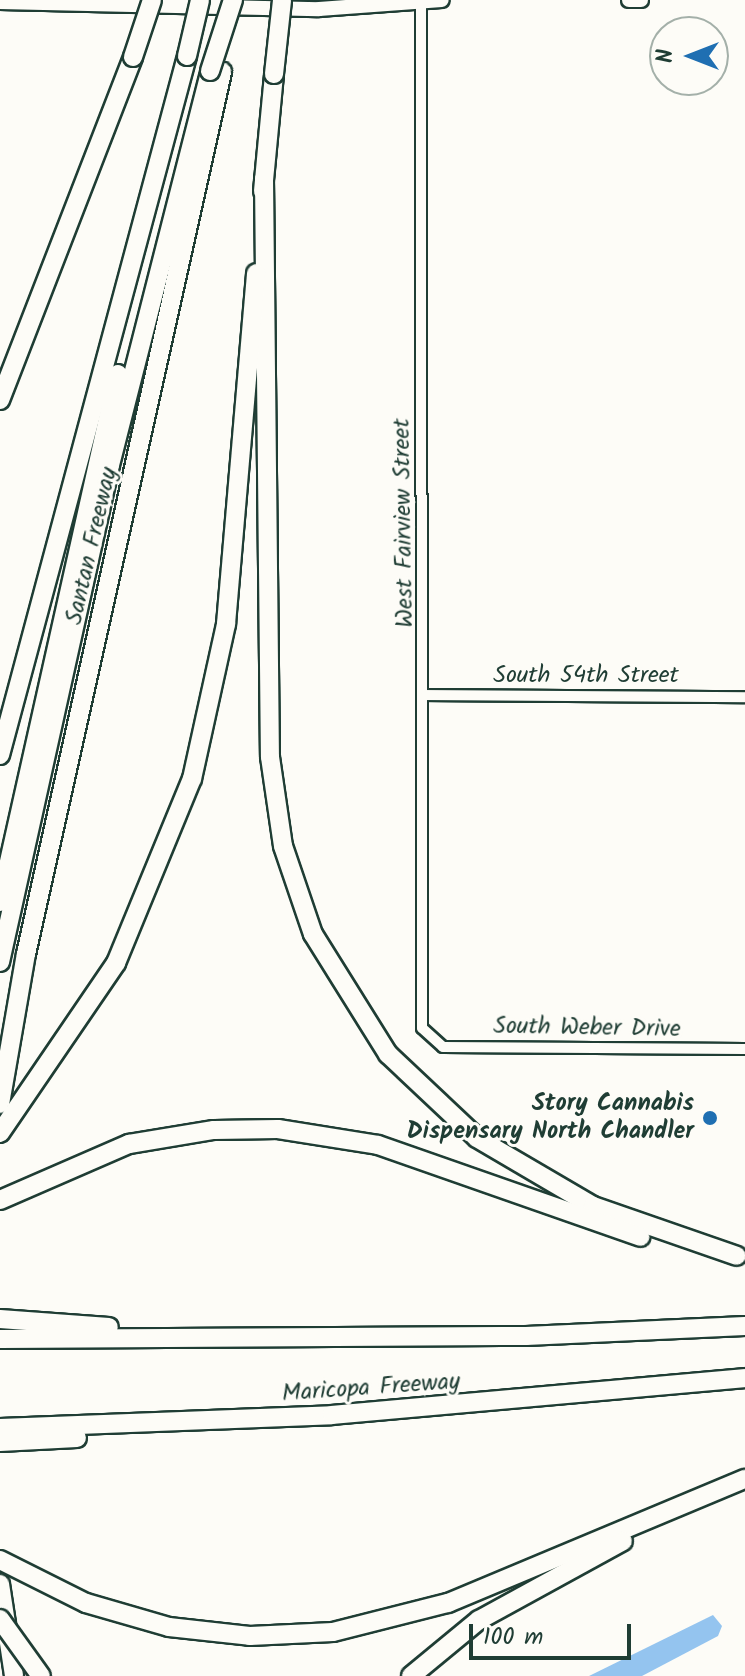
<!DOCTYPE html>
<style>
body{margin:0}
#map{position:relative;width:745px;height:1676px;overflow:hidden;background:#fdfcf7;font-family:Kalam,sans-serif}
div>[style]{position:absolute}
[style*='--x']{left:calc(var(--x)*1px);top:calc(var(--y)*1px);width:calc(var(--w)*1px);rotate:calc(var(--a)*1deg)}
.water>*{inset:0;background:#94c4ef}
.roads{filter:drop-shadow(2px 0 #1f3d34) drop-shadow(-2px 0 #1f3d34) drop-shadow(0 2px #1f3d34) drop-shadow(0 -2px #1f3d34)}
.minor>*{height:10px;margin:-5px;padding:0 5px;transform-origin:5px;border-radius:5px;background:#fdfcf7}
.secondary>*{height:14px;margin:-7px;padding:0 7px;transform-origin:7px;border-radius:7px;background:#fdfcf7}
.motorway>*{height:18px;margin:-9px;padding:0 9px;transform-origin:9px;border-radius:9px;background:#fdfcf7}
.bridges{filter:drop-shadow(2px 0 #1f3d34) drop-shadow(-2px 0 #1f3d34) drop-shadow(0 2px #1f3d34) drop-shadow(0 -2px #1f3d34)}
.motorway-bridge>*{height:18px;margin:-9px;padding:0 9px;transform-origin:9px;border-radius:9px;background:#fdfcf7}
.dots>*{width:22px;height:22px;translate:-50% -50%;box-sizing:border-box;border:4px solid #fdfcf7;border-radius:50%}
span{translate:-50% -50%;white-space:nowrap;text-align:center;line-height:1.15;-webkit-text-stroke:6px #fdfcf7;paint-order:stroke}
.street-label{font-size:24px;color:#1f3d34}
.poi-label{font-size:24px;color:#1f3d34;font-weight:700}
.right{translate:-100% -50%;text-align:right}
.north{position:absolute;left:649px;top:16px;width:80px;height:80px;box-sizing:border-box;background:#fdfcf7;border:2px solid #a4b0a9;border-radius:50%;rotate:270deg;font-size:22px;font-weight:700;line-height:32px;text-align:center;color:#1f3d34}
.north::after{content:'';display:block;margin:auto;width:28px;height:36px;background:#1f6fb2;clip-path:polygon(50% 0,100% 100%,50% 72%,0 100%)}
.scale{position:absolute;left:469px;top:1624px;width:162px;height:36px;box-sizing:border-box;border:4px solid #1f3d34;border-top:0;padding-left:10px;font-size:24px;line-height:28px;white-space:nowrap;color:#1f3d34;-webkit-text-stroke:6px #fdfcf7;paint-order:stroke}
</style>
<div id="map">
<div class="water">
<div style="clip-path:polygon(713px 1615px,722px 1626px,718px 1636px,642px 1676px,589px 1676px)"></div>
</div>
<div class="roads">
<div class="minor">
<div style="--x:421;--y:3;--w:1025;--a:89.94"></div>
<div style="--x:422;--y:1028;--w:28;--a:42"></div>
<div style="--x:443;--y:1047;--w:302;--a:0.4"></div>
<div style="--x:426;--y:695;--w:319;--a:0.4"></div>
</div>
<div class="secondary">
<div style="--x:629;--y:0;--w:12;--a:0"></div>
<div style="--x:0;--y:2;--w:319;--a:1.3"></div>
<div style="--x:319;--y:9;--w:123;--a:-4.2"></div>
</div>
<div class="motorway">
<div style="--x:264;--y:179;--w:578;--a:89.41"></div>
<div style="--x:270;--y:757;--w:90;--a:81.7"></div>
<div style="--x:283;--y:846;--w:93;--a:71.2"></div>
<div style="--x:313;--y:934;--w:142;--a:58"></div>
<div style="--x:388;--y:1054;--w:122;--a:43.3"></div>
<div style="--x:477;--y:1138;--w:134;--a:30.4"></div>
<div style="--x:593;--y:1206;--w:152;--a:19.1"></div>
<div style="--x:263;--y:191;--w:118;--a:-84.6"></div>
<div style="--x:0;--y:400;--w:368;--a:-68.8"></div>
<div style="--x:0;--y:755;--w:724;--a:-75.02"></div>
<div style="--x:0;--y:902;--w:541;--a:-77.4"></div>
<div style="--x:0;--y:962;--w:509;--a:-77.52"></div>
<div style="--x:110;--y:465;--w:405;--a:-75.7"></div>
<div style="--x:0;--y:1104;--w:152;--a:-80.2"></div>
<div style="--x:26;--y:954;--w:904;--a:-77.47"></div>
<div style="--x:0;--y:1133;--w:206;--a:-55.7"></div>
<div style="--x:116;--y:963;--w:199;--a:-67.6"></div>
<div style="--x:192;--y:779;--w:159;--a:-77.6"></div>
<div style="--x:226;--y:624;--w:352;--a:-85.1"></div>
<div style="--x:0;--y:1200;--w:141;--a:-23.5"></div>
<div style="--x:129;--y:1144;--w:86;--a:-9.4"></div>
<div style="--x:214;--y:1130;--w:64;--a:-0.9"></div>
<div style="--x:278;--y:1129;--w:101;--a:9.1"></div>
<div style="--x:378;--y:1145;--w:278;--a:19.3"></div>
<div style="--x:0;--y:1319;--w:109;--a:4.2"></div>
<div style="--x:0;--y:1339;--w:526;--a:-0.33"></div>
<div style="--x:526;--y:1336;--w:219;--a:-2.6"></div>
<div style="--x:0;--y:1428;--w:332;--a:-2.2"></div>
<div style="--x:332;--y:1415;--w:415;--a:-5.1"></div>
<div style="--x:0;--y:1442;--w:77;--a:-3"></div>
<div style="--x:0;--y:1560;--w:96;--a:26.6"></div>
<div style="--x:86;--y:1603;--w:86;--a:16.1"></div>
<div style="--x:169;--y:1627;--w:81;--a:6.3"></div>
<div style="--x:250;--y:1636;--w:83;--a:-2.8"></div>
<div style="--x:333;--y:1632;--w:119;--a:-14.2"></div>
<div style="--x:448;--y:1603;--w:322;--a:-22.7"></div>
<div style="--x:0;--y:1584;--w:93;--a:81.3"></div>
<div style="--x:411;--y:1676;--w:88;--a:-39.5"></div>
<div style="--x:479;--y:1620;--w:164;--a:-28.7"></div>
</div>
</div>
<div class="bridges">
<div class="motorway-bridge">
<div style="--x:187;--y:56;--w:57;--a:-76.9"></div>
<div style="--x:133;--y:57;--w:60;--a:-71.6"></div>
<div style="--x:210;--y:71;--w:75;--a:-72.1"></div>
<div style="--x:274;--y:74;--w:74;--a:-83.8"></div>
<div style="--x:0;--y:1619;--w:70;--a:54.3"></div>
</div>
</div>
<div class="dots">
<div style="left:710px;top:1118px;background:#1f6fb2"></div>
</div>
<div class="street-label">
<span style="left:404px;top:523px;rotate:-91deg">West Fairview Street</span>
<span style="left:92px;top:546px;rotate:-77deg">Santan Freeway</span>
<span style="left:586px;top:676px">South 54th Street</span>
<span style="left:587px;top:1028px;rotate:1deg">South Weber Drive</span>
<span style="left:371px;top:1388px;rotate:-4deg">Maricopa Freeway</span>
</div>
<div class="poi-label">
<span class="right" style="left:694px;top:1118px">Story Cannabis<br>Dispensary North Chandler</span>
</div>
<div class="north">N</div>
<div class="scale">100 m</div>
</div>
